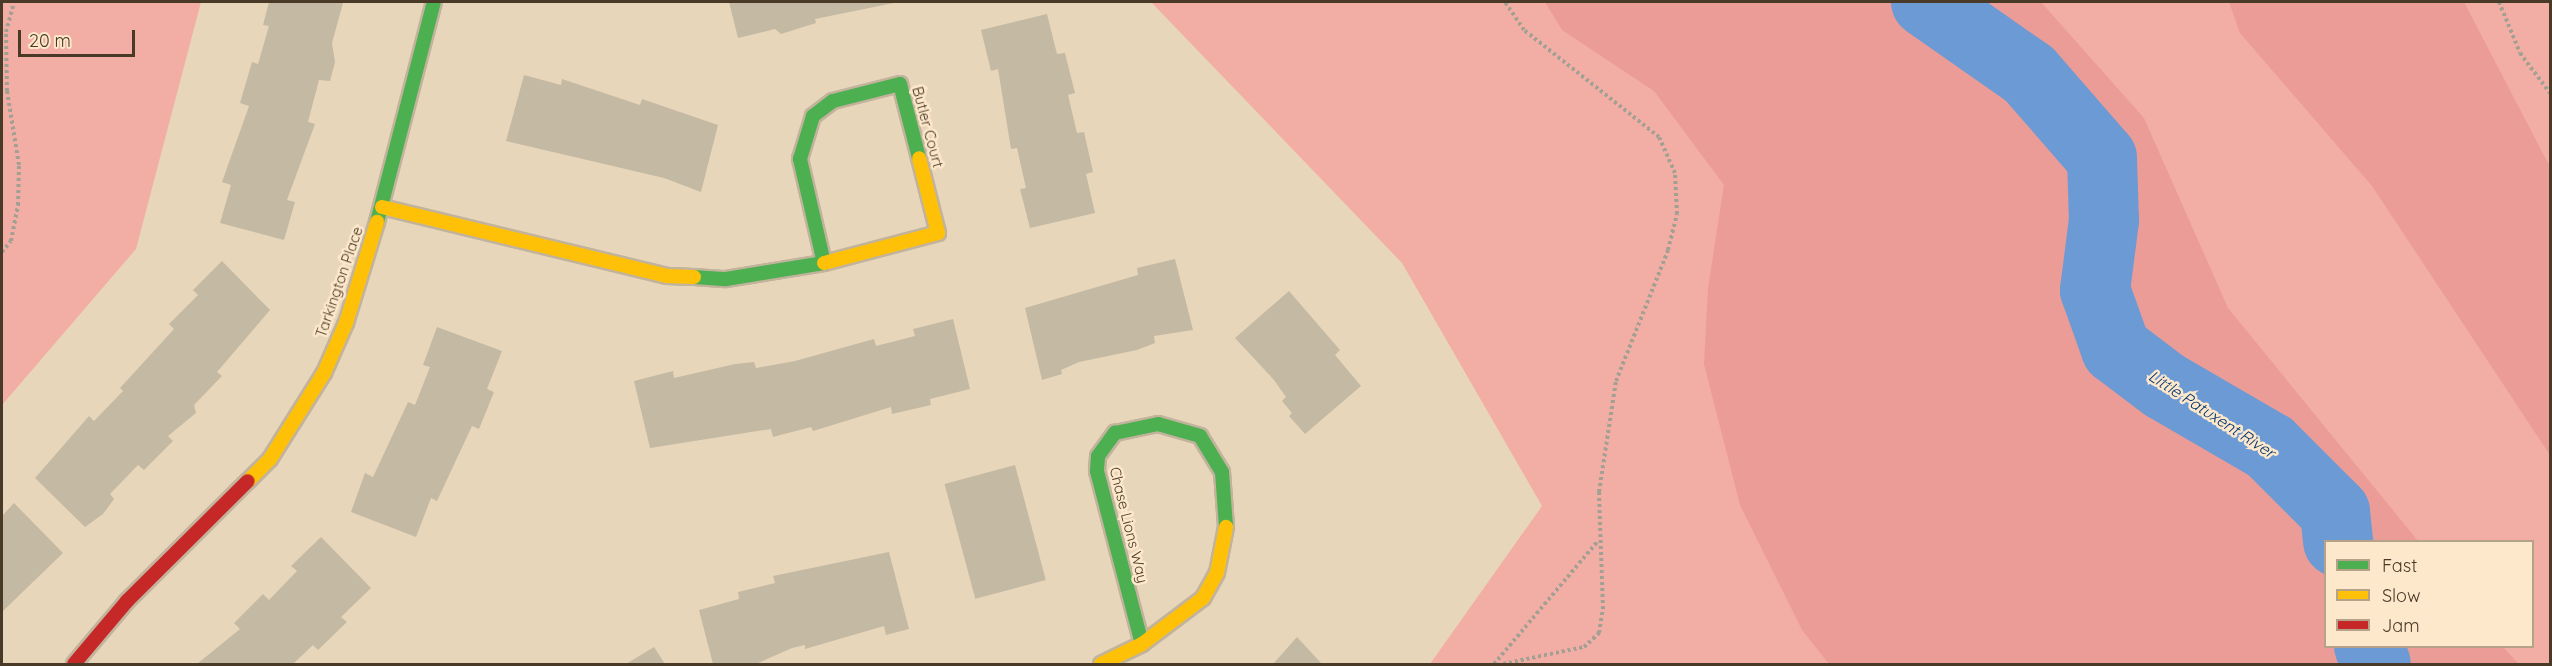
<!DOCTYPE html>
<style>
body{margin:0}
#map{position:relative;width:2552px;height:666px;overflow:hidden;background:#e8d6bb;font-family:Quicksand,sans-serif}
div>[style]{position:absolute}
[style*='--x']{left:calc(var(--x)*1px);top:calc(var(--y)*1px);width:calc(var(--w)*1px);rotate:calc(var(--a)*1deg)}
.green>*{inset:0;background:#f2ada5}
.forest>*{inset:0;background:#eb9c97}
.river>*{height:70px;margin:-35px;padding:0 35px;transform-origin:35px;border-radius:35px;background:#6c9ad4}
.building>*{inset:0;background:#c4b9a3;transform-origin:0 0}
.path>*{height:4px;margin-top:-2px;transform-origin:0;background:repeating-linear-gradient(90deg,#a2a093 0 3px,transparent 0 6px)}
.roads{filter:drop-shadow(2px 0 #c2b39d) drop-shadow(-2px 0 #c2b39d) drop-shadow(0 2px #c2b39d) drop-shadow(0 -2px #c2b39d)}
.fast>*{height:14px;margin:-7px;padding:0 7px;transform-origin:7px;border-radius:7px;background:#4caf50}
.slow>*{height:14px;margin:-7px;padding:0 7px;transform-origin:7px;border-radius:7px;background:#ffc107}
.jam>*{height:14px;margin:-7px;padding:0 7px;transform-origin:7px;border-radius:7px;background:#c62828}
span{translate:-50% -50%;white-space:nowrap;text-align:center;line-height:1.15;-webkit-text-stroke:5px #fee8cb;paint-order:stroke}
.street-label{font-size:15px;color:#483a26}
.water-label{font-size:16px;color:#013671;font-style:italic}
.frame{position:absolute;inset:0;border:3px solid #483a26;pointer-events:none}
.legend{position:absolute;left:2324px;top:540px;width:210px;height:108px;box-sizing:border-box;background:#fee8cb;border:2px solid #b5a289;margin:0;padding:8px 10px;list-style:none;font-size:18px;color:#483a26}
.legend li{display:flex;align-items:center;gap:12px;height:30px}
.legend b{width:30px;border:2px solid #b5a289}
.scale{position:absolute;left:18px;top:30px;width:117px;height:27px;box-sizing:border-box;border:3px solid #483a26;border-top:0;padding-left:8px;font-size:18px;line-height:21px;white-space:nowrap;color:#483a26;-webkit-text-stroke:4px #fee8cb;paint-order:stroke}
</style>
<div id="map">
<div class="green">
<div style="clip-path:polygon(2px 2px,201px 2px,136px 249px,2px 405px)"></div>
<div style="clip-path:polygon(evenodd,1151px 2px,2550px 2px,2550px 664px,1430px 664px,1542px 506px,1402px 263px,1151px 2px,2326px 542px,2532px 542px,2532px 646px,2326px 646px,2326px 542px)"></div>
</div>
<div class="forest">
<div style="clip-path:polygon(1545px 2px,2041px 2px,2144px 118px,2228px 308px,2418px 541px,2326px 542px,2326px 646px,2503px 647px,2519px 664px,1829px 664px,1802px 630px,1740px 505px,1704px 364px,1708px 288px,1724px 185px,1654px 91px,1562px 30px)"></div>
<div style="clip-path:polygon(2229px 2px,2464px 2px,2550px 167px,2550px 455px,2372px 186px,2240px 33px)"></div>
</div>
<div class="river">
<div style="--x:1926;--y:2;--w:126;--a:35"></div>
<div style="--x:2029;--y:74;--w:111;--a:49"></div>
<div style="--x:2102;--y:158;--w:62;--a:88.2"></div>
<div style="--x:2104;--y:220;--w:71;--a:97.3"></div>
<div style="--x:2095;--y:290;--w:63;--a:70.4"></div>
<div style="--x:2116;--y:349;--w:61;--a:37.1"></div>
<div style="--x:2165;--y:386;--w:121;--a:30.2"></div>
<div style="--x:2270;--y:447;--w:92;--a:45"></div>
<div style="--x:2335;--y:512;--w:30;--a:84"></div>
<div style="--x:2369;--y:646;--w:19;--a:69"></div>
</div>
<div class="building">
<div style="clip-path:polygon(269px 2px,348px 2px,343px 3px,332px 43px,335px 62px,330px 81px,319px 80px,308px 122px,315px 124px,287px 200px,295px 202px,284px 240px,220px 223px,231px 185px,222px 182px,249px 106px,240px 103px,252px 62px,258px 64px,269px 26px,263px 25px)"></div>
<div style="clip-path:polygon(729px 2px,894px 2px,894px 3px,815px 19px,816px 23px,781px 34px,775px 29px,738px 38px)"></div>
<div style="clip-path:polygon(1047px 14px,1057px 54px,1065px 53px,1075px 93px,1068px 95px,1077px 133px,1084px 132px,1093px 172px,1086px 174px,1095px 213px,1030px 228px,1020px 189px,1026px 188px,1017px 148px,1011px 149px,998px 69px,991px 71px,981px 30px)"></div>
<div style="clip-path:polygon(524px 75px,561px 85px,562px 79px,640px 105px,642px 99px,718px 125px,701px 192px,664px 178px,506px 141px)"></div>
<div style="clip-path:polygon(1175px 259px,1193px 330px,1154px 336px,1155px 343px,1137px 350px,1079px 362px,1061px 370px,1062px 374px,1042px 380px,1025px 308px,1138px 275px,1137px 268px)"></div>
<div style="clip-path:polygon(222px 261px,270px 310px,217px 372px,222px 376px,194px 405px,196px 413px,168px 436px,173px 441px,144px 470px,138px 465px,110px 494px,114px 499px,103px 514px,85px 527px,35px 478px,89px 416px,94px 421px,123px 391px,120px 388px,174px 329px,169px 324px,198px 295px,193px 290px)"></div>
<div style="clip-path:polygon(1289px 291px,1340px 350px,1335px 355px,1361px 386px,1305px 434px,1289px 416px,1292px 413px,1282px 401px,1286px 397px,1274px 380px,1235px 338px)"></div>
<div style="clip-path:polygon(953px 319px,970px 389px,930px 399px,931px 405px,892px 414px,891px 407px,813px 431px,811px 427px,773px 437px,771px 429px,650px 448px,634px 381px,673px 371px,674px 378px,735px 364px,754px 362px,756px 368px,795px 361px,874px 339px,876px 346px,915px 336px,913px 329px)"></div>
<div style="clip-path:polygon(437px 327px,502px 351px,487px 389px,494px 392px,479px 429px,472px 426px,437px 501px,431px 498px,416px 537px,351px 512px,365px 473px,373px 477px,408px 402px,415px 405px,430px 367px,423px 365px)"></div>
<div style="left:1015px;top:465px;width:119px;height:73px;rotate:75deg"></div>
<div style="clip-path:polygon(14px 503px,63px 553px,2px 612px,2px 516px)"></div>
<div style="clip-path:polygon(321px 537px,371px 588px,341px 617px,347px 622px,318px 650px,313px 645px,293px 664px,197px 664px,240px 629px,234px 623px,263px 594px,269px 600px,297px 571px,291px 566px)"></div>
<div style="clip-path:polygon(889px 552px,909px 629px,886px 635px,884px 626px,805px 649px,805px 645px,792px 648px,756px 664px,713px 664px,699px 610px,739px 599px,738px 592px,775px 583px,773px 576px)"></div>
<div style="clip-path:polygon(1297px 637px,1322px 664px,1273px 664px)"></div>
<div style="clip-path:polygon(654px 647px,665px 664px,626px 664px)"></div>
</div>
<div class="path">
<div style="--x:2499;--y:2;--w:55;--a:67.6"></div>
<div style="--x:2520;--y:53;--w:50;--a:53.1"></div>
<div style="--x:2;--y:252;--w:14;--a:-51"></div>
<div style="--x:11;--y:241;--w:37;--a:-79"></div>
<div style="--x:18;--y:205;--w:40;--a:-88.6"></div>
<div style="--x:19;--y:165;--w:75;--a:-99.2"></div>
<div style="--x:7;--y:91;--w:59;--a:-91"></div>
<div style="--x:6;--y:32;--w:31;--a:-75"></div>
<div style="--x:1494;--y:664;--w:161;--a:-49.8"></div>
<div style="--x:1503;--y:664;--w:83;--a:-11.9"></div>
<div style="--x:1584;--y:647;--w:21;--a:-43"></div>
<div style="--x:1599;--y:633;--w:24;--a:-81"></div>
<div style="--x:1603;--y:609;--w:117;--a:-92"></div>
<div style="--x:1599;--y:492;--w:112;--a:-81.3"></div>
<div style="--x:1616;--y:381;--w:141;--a:-68.3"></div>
<div style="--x:1668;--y:250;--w:37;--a:-76"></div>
<div style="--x:1677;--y:214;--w:41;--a:-92.8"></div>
<div style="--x:1675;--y:173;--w:39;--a:-114"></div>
<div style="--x:1659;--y:137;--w:172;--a:-141.6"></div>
<div style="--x:1524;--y:30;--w:34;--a:-124"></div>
</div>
<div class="roads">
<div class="fast">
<div style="--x:377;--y:222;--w:227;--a:-75.5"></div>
<div style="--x:694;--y:277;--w:32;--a:4"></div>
<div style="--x:726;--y:279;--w:99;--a:-9.3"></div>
<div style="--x:824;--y:263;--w:107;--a:-103"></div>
<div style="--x:800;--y:159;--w:45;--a:-73.2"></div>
<div style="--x:813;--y:116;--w:25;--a:-37"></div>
<div style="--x:833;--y:101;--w:69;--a:-14.2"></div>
<div style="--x:900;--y:84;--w:76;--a:75.6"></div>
<div style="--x:1142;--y:644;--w:179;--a:-104.6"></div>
<div style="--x:1097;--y:471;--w:15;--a:-86"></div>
<div style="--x:1098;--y:456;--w:29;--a:-54"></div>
<div style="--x:1115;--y:433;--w:44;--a:-11.8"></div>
<div style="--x:1158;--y:424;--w:44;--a:15.9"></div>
<div style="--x:1200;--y:436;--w:42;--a:58.6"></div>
<div style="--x:1222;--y:472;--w:55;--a:85.8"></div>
</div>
<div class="slow">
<div style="--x:382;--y:207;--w:293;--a:13.6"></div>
<div style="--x:667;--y:276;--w:27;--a:2"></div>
<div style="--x:824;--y:263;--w:118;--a:-14.7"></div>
<div style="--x:938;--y:233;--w:77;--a:-104.2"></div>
<div style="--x:248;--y:481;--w:31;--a:-45"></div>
<div style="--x:270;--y:459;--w:102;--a:-57.9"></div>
<div style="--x:324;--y:373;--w:55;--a:-66.3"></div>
<div style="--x:346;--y:323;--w:106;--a:-72.9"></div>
<div style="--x:1101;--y:664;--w:46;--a:-26"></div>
<div style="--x:1142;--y:644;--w:76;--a:-37"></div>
<div style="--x:1203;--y:598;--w:29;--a:-61"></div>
<div style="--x:1217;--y:573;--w:47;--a:-78.9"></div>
</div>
<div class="jam">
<div style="--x:74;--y:664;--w:82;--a:-49.9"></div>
<div style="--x:127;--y:601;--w:170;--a:-44.8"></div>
</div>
</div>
<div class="street-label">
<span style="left:928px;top:127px;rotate:75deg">Butler Court</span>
<span style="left:339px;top:282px;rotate:-71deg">Tarkington Place</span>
<span style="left:1129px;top:525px;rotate:76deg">Chase Lions Way</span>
</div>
<div class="water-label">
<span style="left:2212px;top:414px;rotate:33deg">Little Patuxent River</span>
</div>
<div class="frame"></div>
<ul class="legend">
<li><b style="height:8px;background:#4caf50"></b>Fast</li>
<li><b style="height:8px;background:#ffc107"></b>Slow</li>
<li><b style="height:8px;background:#c62828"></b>Jam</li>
</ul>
<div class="scale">20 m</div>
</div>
